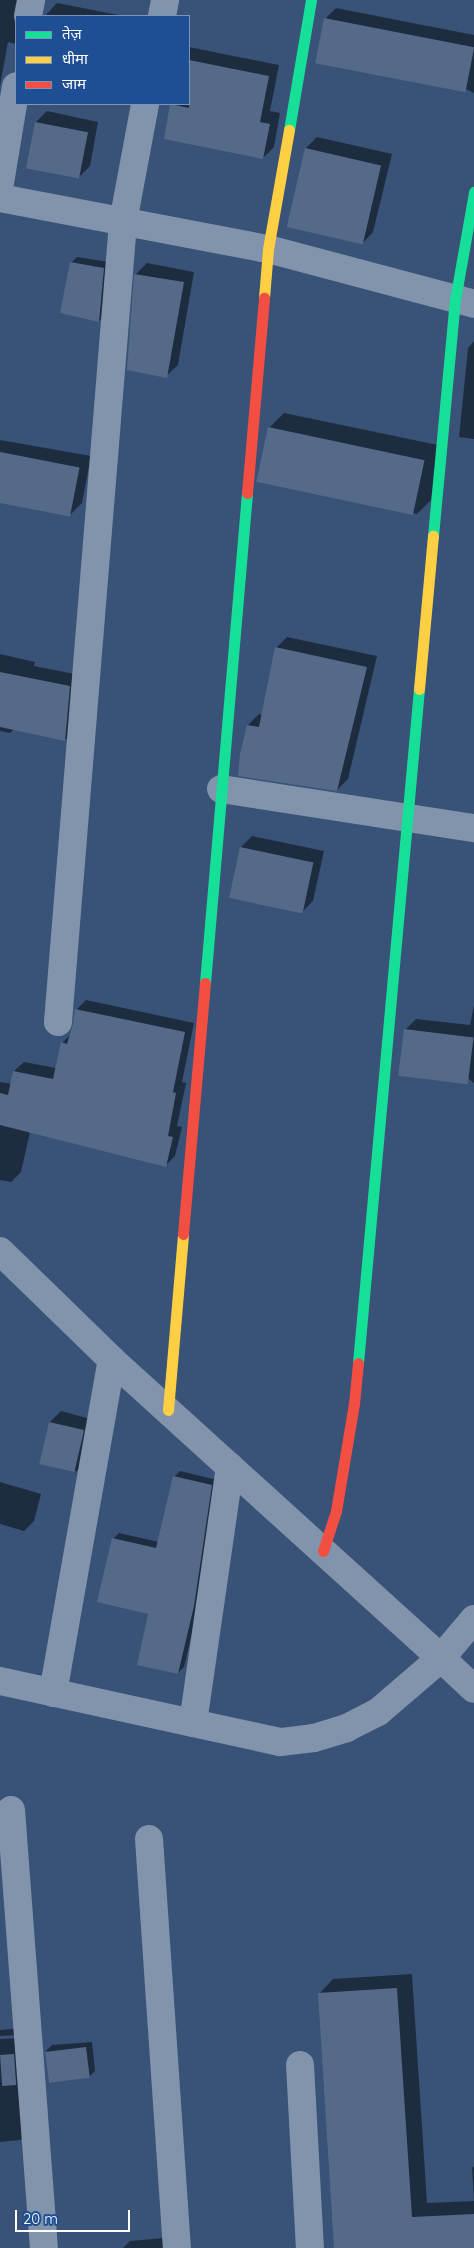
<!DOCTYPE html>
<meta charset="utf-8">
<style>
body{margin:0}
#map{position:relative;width:474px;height:2248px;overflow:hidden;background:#395378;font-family:Quicksand,"Noto Sans Devanagari",sans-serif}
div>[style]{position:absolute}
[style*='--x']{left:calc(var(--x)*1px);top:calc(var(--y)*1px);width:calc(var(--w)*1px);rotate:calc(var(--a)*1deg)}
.shadow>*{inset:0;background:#0007}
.building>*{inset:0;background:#556a88;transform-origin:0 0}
.street>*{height:28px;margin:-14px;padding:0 14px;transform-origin:14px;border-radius:14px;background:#8294ab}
.fast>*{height:11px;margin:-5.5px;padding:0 5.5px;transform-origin:5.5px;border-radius:5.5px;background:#16e098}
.slow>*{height:11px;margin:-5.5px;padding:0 5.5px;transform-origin:5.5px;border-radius:5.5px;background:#ffcf43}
.jam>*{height:11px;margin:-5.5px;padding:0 5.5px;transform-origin:5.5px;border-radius:5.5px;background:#f24e42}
span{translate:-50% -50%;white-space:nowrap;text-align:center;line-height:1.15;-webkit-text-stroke:4.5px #1e4e93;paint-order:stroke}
.legend{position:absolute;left:15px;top:15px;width:175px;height:90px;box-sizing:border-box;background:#1e4e93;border:1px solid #7895be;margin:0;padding:6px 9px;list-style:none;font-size:15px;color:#fff}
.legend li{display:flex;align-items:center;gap:10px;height:25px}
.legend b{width:25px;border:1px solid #7895be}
.scale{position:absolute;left:15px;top:2210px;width:115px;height:22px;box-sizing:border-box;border:2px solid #fff;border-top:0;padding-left:6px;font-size:15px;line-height:18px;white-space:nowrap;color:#fff;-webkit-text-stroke:4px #1e4e93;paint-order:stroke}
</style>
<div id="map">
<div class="shadow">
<div style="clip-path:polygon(0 0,25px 0,16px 16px,16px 44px,8px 42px,0 86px)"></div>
<div style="clip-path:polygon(57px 3px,124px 16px,45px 16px)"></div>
<div style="clip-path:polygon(336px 8px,474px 35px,474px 93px,325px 19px)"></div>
<div style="clip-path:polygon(189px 47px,279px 65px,270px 111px,280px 113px,274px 147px,263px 158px,165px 138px,172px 104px,189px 104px)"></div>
<div style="clip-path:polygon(47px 111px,98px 122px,90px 166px,79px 177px,36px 122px)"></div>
<div style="clip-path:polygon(317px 137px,392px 154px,373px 232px,362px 244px,289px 227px,306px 148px)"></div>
<div style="clip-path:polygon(77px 257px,109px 262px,105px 315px,99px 321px,71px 263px)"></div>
<div style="clip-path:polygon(147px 263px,194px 272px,178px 365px,166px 376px,136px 274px)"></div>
<div style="clip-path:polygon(474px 341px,474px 439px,459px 437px,468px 348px)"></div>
<div style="clip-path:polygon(284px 413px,438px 445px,431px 500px,417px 514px,265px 482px,270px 427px)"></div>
<div style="clip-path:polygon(0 440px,91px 456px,82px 503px,71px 514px,0 501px)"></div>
<div style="clip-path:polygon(287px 637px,377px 656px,348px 779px,337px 790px,241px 754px,248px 725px,259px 714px,262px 715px,276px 648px)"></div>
<div style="clip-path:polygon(0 654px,35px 662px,34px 666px,80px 675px,76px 729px,65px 740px,14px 729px,10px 733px,0 731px)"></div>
<div style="clip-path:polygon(252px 836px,324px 851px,313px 901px,302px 912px,241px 847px)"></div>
<div style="clip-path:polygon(86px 1000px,194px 1023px,182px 1082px,186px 1083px,177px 1126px,182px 1127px,175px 1156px,165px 1166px,30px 1132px,21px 1172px,11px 1182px,0 1180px,0 1082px,12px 1084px,14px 1071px,24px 1062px,56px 1068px,62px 1043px,71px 1034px,76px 1010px)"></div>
<div style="clip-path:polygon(474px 1005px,474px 1083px,405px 1030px,416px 1019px,470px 1025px)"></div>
<div style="clip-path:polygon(61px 1411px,94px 1420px,87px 1460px,76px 1472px,50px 1422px)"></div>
<div style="clip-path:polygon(180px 1471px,217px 1480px,200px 1600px,184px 1667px,178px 1673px,113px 1539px,119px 1533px,159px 1542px,174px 1477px)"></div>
<div style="clip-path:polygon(0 1482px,41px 1494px,34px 1521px,24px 1531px,0 1524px)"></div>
<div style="clip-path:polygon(412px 1974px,427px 2203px,474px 2201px,472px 2168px,474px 2166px,474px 2248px,335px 2248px,319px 1994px,333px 1979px)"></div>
<div style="clip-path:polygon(21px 2028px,29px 2131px,20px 2140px,0 2142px,0 2039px,19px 2038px,19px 2035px,0 2036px,0 2030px)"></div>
<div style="clip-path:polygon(92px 2042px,95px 2071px,89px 2077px,46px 2051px,52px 2045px)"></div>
<div style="clip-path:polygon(176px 2237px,177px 2248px,123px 2248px,130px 2241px)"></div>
</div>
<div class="building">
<div style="left:324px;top:18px;width:153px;height:46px;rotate:11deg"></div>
<div style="clip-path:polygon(189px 60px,269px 76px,260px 122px,270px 124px,263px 159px,164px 139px,170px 104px,189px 108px)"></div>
<div style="left:35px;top:122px;width:54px;height:47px;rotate:11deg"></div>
<div style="left:305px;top:148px;width:78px;height:81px;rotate:13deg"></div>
<div style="clip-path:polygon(70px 262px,104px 268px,99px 322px,60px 313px)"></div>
<div style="clip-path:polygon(134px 274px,184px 282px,167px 378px,127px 370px)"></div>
<div style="left:268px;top:427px;width:160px;height:56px;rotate:12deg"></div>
<div style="left:0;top:452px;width:81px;height:50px;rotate:11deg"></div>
<div style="clip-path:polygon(275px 647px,367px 667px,337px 791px,238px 776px,240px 754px,247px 725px,259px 727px)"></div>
<div style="clip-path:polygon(0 672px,70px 686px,65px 741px,0 727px)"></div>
<div style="left:240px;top:847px;width:75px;height:52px;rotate:12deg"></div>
<div style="clip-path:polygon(75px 1009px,185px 1032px,173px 1092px,176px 1093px,168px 1136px,173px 1137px,166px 1167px,0 1125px,0 1093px,8px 1095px,13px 1071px,53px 1079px,61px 1042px,67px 1044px,73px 1024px)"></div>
<div style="left:404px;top:1029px;width:70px;height:47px;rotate:7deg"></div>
<div style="left:49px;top:1422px;width:36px;height:43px;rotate:13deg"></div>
<div style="clip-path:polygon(173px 1476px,212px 1485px,194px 1606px,178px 1674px,137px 1665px,148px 1614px,97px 1602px,112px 1538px,156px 1548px)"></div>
<div style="clip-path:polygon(397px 1988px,412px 2217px,474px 2214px,474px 2248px,334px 2248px,318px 1993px)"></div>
<div style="left:86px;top:2047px;width:31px;height:41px;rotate:83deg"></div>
<div style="left:14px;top:2054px;width:31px;height:14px;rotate:86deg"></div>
</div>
<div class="street">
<div style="--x:28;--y:16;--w:16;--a:-79"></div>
<div style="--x:162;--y:16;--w:16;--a:-79"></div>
<div style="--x:0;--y:183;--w:98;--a:-80.6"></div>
<div style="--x:0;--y:198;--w:273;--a:10.8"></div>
<div style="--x:268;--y:249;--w:213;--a:14.9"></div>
<div style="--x:221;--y:789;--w:256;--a:8.8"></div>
<div style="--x:58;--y:1022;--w:803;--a:-85.35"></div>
<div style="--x:123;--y:222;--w:120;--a:-79.4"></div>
<div style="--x:0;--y:1251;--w:156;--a:44.2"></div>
<div style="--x:112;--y:1360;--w:444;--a:42.2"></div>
<div style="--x:441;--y:1658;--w:83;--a:139.4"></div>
<div style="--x:378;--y:1712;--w:35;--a:153"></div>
<div style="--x:347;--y:1728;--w:34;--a:163"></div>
<div style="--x:314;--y:1738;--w:34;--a:173"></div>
<div style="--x:280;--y:1742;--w:287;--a:-167.7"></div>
<div style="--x:474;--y:1619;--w:51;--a:130.2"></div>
<div style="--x:441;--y:1658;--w:45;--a:43.2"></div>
<div style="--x:53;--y:1693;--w:338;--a:-80"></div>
<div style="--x:193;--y:1723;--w:259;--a:-81.8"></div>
<div style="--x:11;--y:1810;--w:439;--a:85.7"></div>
<div style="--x:149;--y:1839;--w:410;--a:86.1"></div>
<div style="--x:300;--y:2065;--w:183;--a:86.9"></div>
</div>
<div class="fast">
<div style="--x:289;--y:130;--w:132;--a:-80.4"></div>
<div style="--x:433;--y:536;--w:237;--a:-84.7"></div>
<div style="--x:455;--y:300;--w:110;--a:-80"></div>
<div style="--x:205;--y:983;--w:492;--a:-85.1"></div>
<div style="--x:358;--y:1363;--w:677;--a:-84.83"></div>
</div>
<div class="slow">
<div style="--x:264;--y:298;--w:49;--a:-85.3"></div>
<div style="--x:268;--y:249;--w:121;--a:-80"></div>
<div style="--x:419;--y:689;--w:154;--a:-84.8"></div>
<div style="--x:168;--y:1410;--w:177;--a:-85.1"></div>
</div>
<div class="jam">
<div style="--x:247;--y:493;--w:196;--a:-85"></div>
<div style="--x:183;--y:1234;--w:252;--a:-85"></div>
<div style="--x:323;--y:1551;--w:42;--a:-72"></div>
<div style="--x:336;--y:1511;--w:109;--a:-80.5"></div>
<div style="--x:354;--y:1404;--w:41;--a:-84.4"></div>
</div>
<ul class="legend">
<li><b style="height:6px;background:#16e098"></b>तेज़</li>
<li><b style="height:6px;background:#ffcf43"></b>धीमा</li>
<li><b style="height:6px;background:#f24e42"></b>जाम</li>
</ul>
<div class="scale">20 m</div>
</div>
